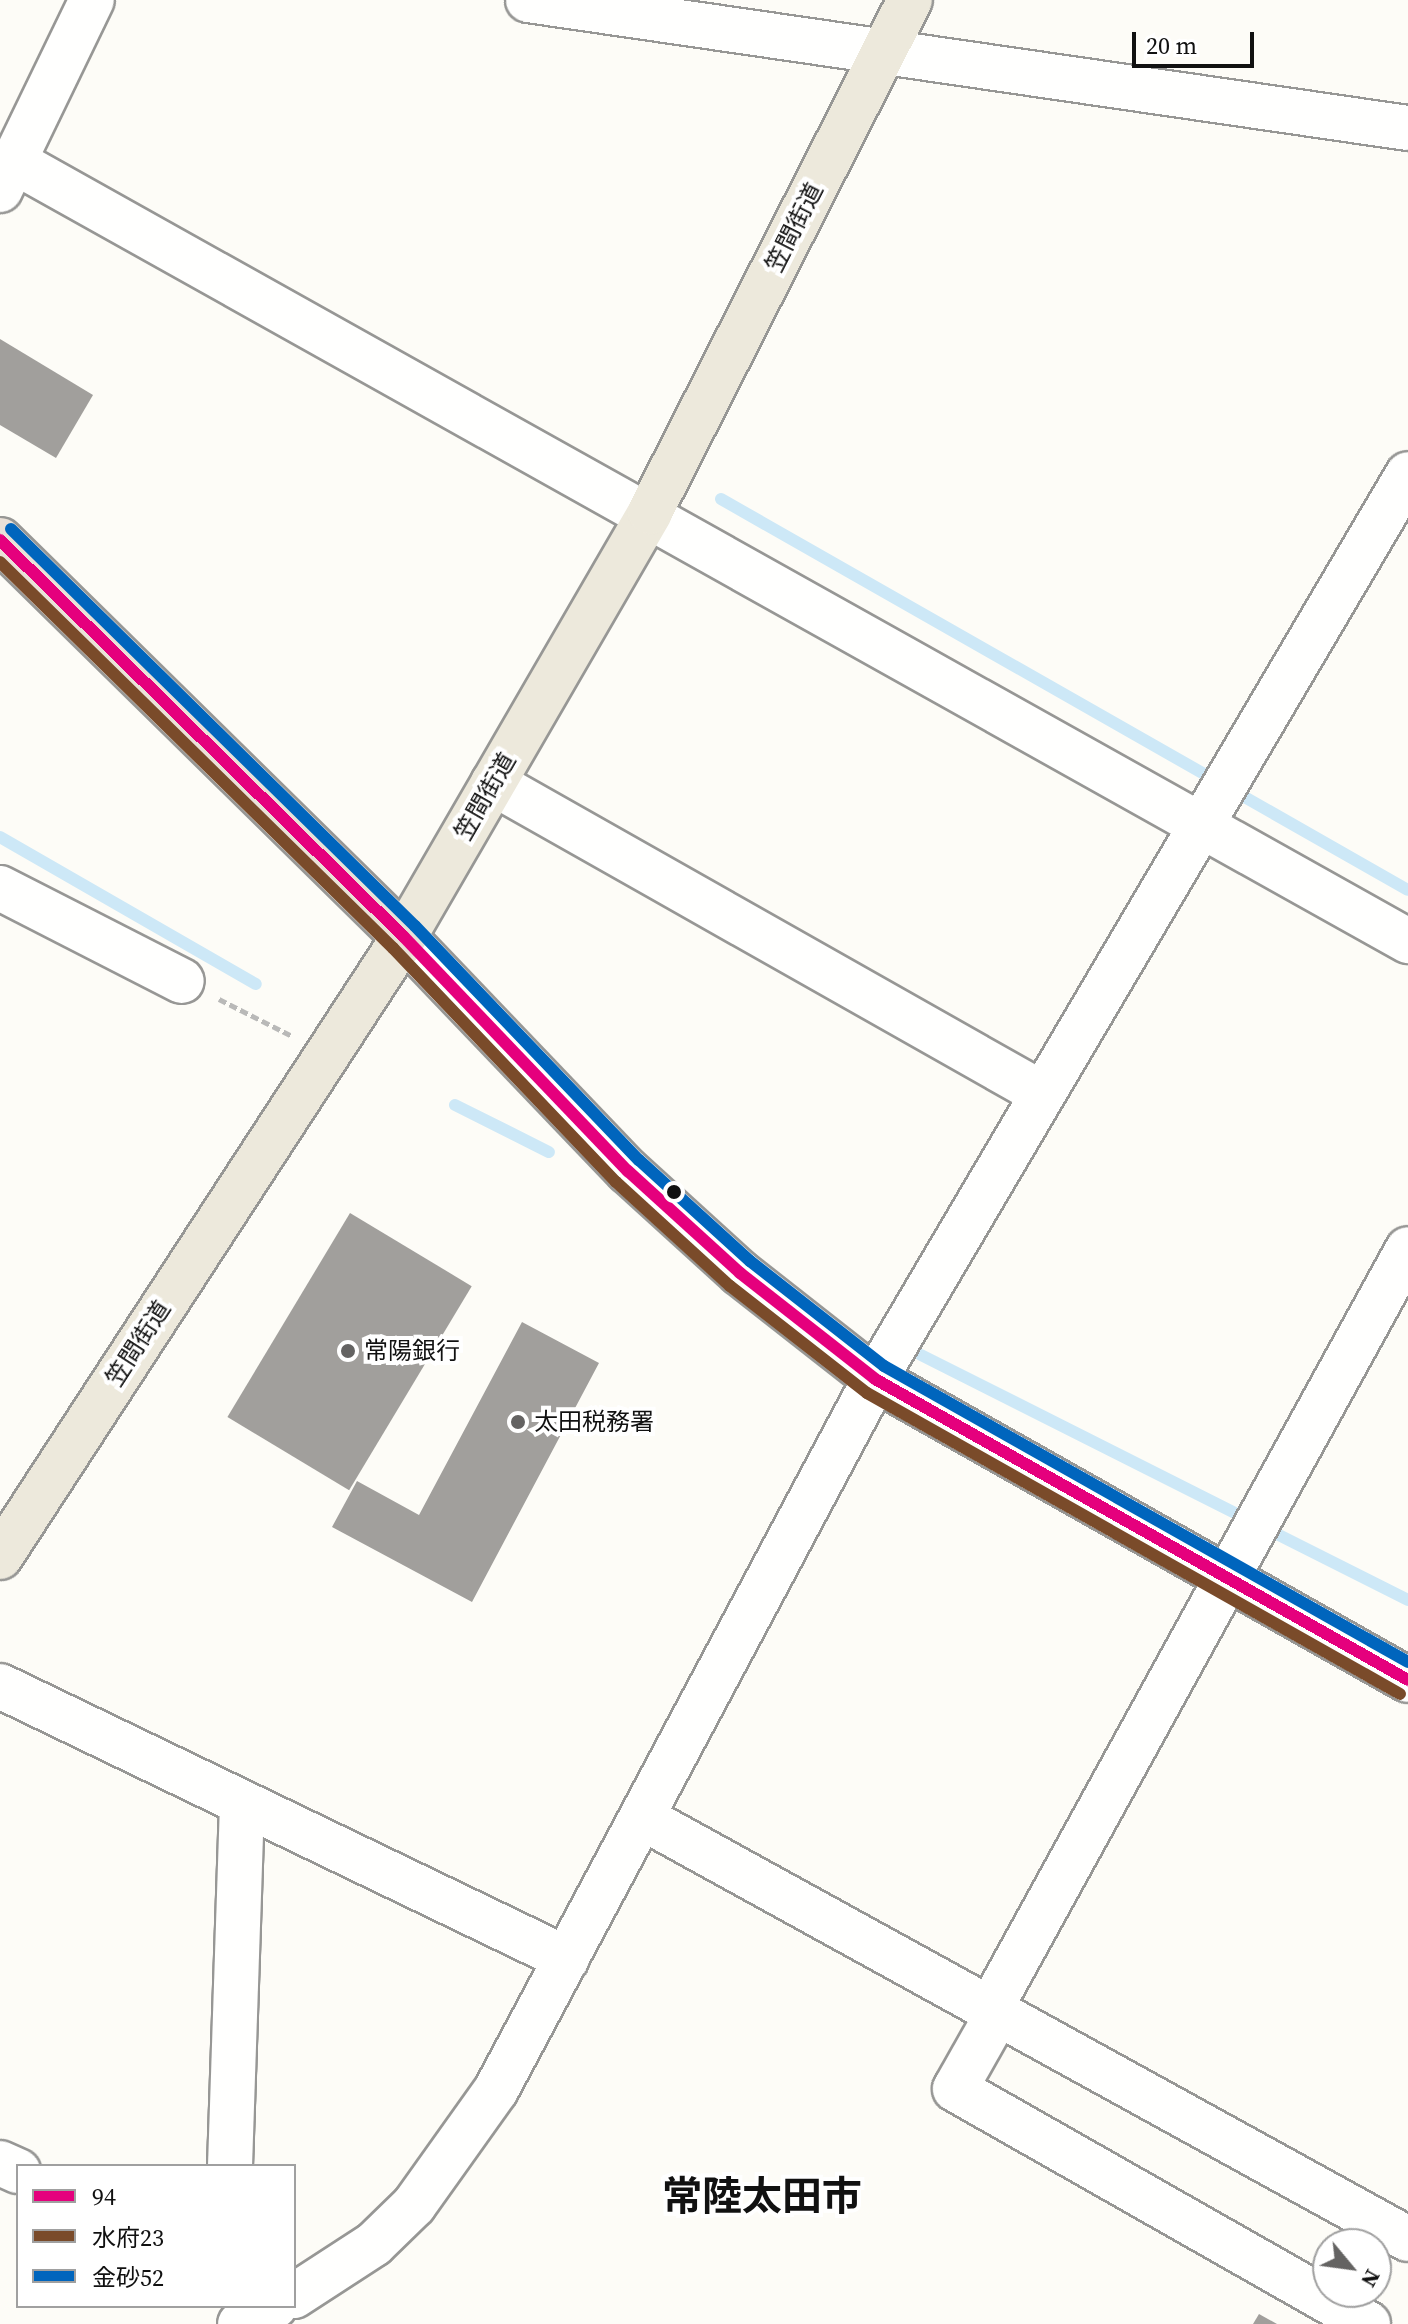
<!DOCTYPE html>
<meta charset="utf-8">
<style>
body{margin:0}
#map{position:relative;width:1408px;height:2324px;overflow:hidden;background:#fdfcf7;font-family:"Source Serif 4","Noto Sans JP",serif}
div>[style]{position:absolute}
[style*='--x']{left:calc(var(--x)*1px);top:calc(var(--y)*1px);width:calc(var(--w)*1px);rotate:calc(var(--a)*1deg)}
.stream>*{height:12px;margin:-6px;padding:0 6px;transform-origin:6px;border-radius:6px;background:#cde8f7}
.building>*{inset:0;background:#a19f9c;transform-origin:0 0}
.path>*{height:5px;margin-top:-2.5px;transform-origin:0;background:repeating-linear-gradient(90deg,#b9b9b8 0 8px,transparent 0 12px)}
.roads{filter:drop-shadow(2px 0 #979795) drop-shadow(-2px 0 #979795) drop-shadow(0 2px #979795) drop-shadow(0 -2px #979795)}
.minor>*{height:44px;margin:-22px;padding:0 22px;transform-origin:22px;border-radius:22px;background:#fffffe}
.major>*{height:44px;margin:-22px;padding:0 22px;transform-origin:22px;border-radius:22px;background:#ede9dc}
.highway>*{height:44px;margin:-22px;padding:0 22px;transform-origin:22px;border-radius:22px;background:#eae1d8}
.bus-1>*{height:12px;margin:-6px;padding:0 6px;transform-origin:6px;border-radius:6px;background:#e5007d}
.bus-2>*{height:12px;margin:-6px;padding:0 6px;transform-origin:6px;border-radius:6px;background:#7a4b2a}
.bus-3>*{height:12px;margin:-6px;padding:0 6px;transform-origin:6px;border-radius:6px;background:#0065bd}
.dots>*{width:22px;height:22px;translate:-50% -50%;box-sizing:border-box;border:4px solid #fff;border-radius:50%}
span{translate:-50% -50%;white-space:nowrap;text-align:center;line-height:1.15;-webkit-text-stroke:8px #fff;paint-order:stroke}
.street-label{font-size:24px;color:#111}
.poi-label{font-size:24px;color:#111}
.left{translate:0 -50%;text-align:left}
.town-label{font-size:40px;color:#111;font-weight:700}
.legend{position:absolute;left:16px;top:2164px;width:280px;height:144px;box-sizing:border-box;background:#fff;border:2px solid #a0a0a0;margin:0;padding:10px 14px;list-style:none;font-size:24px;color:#111}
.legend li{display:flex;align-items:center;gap:16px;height:40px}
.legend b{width:40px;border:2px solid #a0a0a0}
.north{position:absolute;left:1312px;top:2228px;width:80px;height:80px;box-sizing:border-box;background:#fff;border:2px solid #a0a0a0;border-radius:50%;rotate:119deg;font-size:22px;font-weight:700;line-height:32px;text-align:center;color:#111}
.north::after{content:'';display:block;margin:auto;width:28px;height:36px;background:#646362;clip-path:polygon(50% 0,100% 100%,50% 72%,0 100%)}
.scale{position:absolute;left:1132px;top:32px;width:122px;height:36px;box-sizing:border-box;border:4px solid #111;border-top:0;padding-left:10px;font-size:24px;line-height:28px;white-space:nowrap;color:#111;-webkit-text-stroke:6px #fff;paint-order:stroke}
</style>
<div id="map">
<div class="stream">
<div style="--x:721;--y:499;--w:790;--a:29.65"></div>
<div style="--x:0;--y:837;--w:295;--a:29.9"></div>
<div style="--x:455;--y:1105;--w:105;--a:26.6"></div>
<div style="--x:921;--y:1355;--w:545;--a:26.71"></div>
</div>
<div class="building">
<div style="clip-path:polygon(0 339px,93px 395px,56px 458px,0 425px)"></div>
<div style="left:350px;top:1213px;width:142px;height:238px;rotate:31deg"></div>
<div style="clip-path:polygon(522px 1322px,599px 1363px,472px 1602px,332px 1527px,357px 1481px,419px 1515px)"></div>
<div style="clip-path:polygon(1259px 2314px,1277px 2324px,1253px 2324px)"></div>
</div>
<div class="path">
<div style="--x:219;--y:999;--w:82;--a:26.9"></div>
</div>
<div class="roads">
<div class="minor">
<div style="--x:528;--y:0;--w:889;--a:8.28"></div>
<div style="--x:17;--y:163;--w:1594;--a:29.22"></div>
<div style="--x:0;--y:190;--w:211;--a:-64.2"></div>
<div style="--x:493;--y:783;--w:630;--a:29.5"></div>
<div style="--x:0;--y:888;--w:204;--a:27.1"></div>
<div style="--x:404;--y:937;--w:324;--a:46.3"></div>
<div style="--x:628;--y:1171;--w:151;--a:42.3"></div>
<div style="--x:740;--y:1273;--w:172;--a:38.1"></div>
<div style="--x:875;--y:1379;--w:612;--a:29.45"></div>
<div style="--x:0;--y:1686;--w:629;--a:25.71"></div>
<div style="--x:643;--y:1818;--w:873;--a:28.83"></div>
<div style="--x:990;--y:2009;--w:867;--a:-61.19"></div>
<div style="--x:998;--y:2013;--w:87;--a:119.5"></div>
<div style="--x:955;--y:2089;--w:475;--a:29.6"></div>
<div style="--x:0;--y:2163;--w:20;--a:24"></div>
<div style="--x:230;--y:2166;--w:363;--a:-88.1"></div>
<div style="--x:294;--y:2296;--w:95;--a:-33"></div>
<div style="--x:374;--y:2244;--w:56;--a:-44.3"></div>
<div style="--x:414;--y:2205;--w:141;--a:-54.5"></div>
<div style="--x:496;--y:2090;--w:806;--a:-61.94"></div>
<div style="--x:875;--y:1379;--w:1050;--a:-59.5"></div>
<div style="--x:240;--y:2324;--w:39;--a:-27"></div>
</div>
<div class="major">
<div style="--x:0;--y:1557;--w:740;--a:-56.91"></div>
<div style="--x:404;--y:937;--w:491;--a:-59.9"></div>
<div style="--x:650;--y:512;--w:574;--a:-63.08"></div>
</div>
<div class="highway">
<div style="--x:0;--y:540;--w:566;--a:44.5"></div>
</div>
</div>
<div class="bus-1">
<div style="--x:0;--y:540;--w:566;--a:44.5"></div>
<div style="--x:404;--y:937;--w:324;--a:46.3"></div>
<div style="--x:628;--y:1171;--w:151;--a:42.3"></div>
<div style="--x:740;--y:1273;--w:172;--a:38.1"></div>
<div style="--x:875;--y:1379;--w:612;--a:29.45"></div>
</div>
<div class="bus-2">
<div style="--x:0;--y:562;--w:551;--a:44.49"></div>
<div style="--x:393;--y:948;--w:323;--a:46.4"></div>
<div style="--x:616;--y:1182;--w:154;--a:42.4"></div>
<div style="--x:730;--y:1286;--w:174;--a:38"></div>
<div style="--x:867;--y:1393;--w:612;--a:29.45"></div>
</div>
<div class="bus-3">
<div style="--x:11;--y:529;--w:566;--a:44.5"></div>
<div style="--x:415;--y:926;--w:324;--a:46.3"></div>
<div style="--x:639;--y:1160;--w:150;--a:42.3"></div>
<div style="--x:750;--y:1261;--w:170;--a:38.1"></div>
<div style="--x:884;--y:1366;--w:602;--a:29.46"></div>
</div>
<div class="dots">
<div style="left:674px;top:1192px;background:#111"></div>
<div style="left:348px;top:1351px;background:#646362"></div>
<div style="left:518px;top:1422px;background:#646362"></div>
</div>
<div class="street-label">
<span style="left:794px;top:227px;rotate:-63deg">笠間街道</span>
<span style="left:485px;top:796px;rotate:-60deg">笠間街道</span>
<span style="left:138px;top:1343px;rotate:-57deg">笠間街道</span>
</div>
<div class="poi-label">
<span class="left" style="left:364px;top:1351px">常陽銀行</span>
<span class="left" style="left:534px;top:1422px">太田税務署</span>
</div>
<div class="town-label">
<span style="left:762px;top:2196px">常陸太田市</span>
</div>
<ul class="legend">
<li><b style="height:10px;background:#e5007d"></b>94</li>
<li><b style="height:10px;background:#7a4b2a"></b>水府23</li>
<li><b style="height:10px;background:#0065bd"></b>金砂52</li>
</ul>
<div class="north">N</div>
<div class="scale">20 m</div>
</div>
